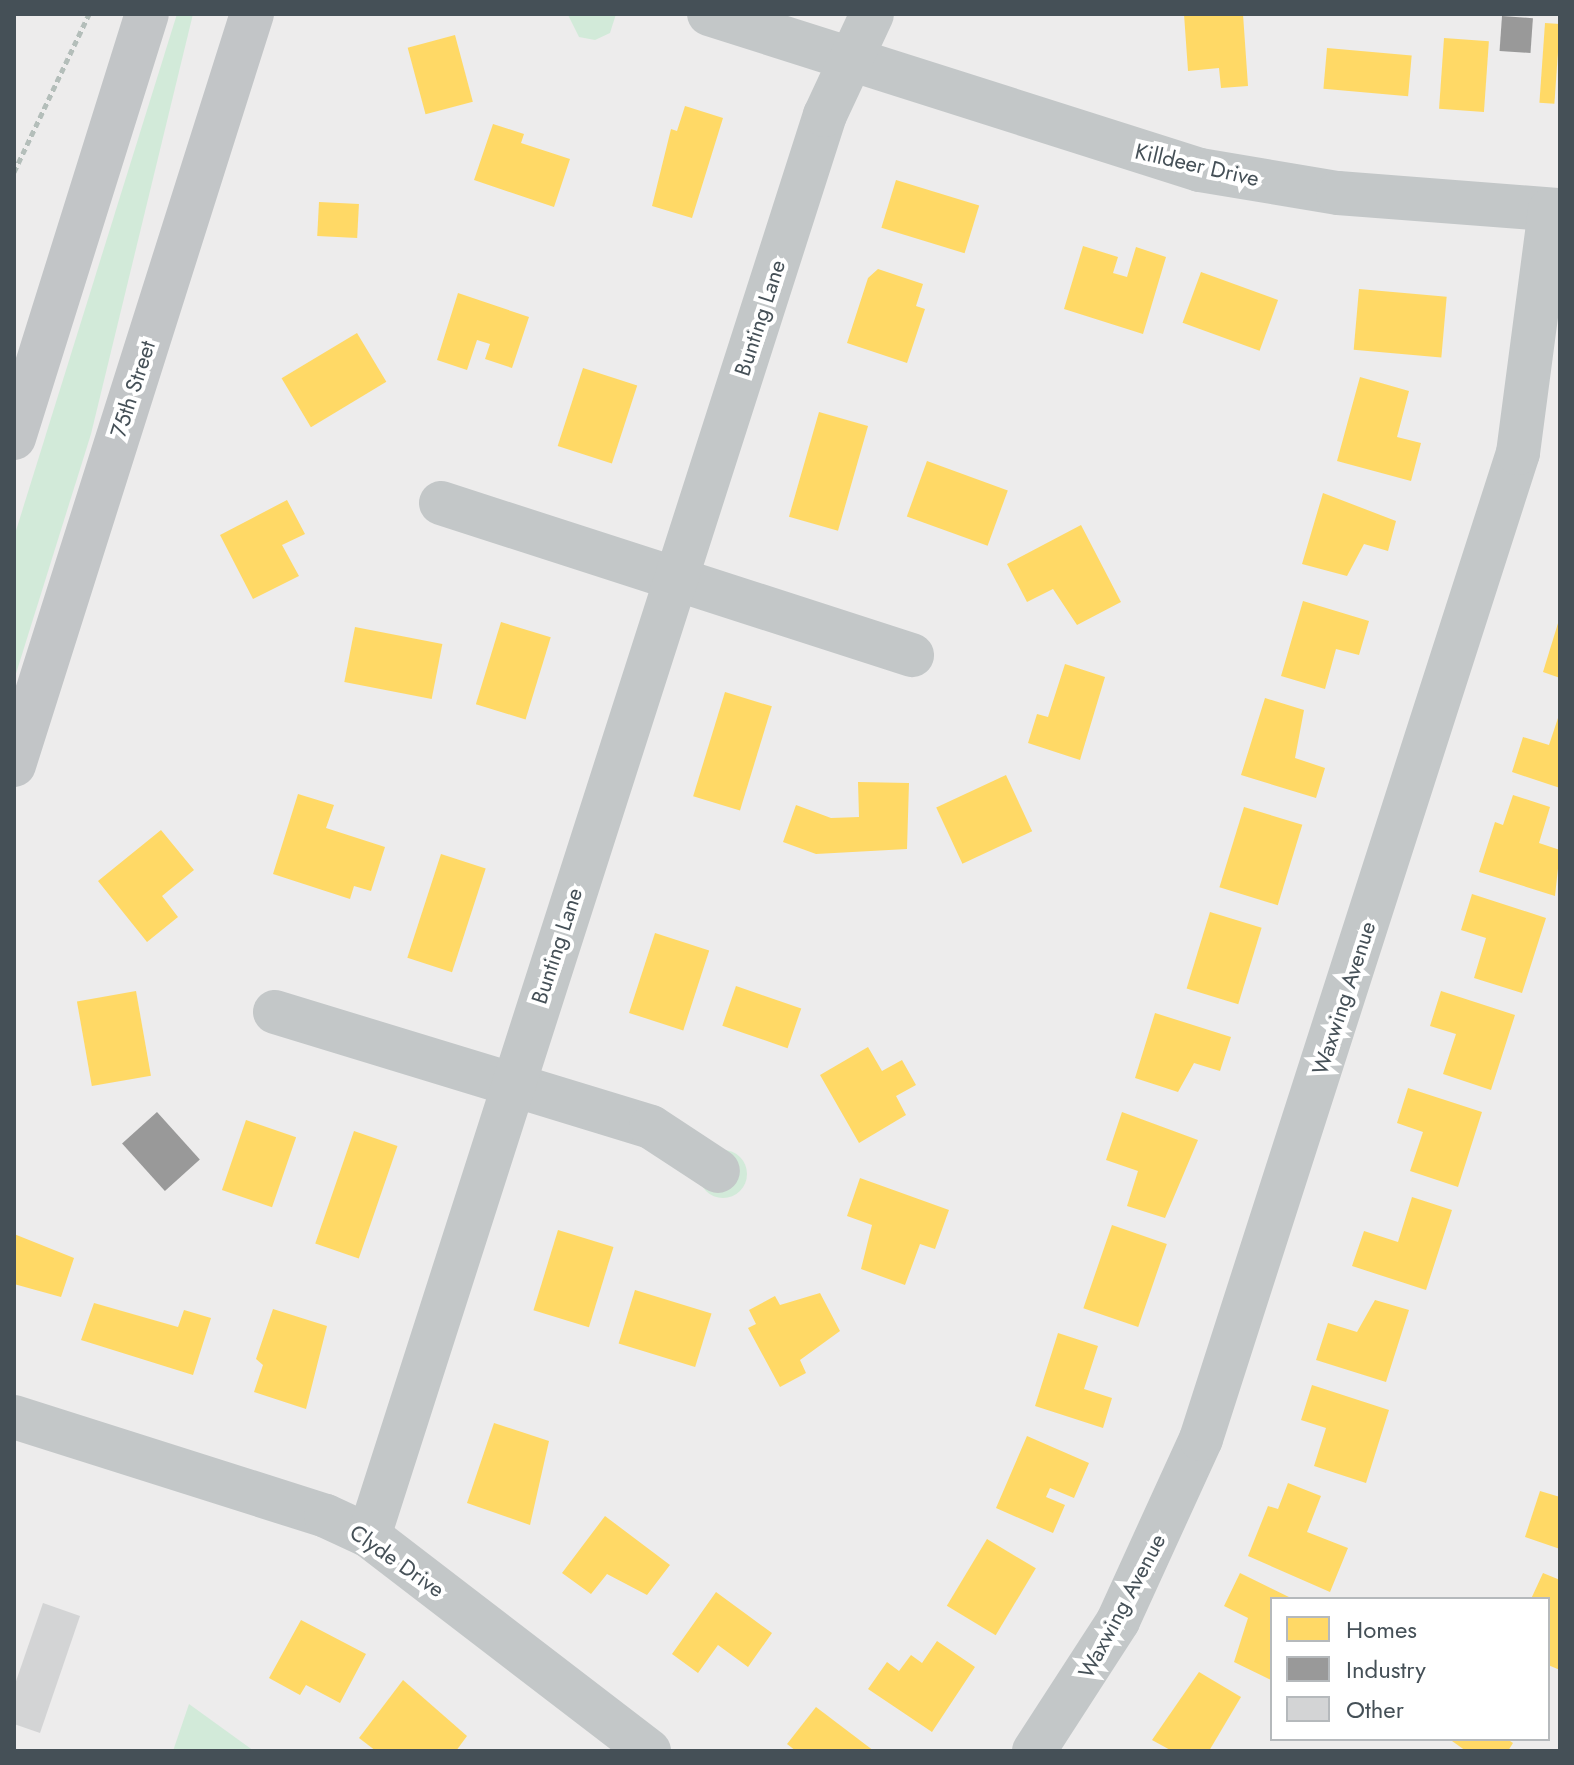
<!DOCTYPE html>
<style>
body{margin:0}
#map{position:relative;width:1574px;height:1765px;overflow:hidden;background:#edecec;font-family:Jost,sans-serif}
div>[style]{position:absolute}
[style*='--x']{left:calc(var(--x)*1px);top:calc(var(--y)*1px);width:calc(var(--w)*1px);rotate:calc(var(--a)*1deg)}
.green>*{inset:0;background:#d2ead9}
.round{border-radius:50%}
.homes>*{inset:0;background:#ffd966;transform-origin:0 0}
.industry>*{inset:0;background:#999;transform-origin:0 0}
.building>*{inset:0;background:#d3d4d5}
.path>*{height:5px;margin-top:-2.5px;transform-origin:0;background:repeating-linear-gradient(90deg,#b4beba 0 6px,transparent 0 10px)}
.minor>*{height:44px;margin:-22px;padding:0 22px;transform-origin:22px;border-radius:22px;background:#c3c7c8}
.major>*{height:44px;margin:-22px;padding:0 22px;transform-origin:22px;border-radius:22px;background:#c2c5c7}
span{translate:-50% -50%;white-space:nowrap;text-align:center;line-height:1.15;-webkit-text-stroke:8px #fff;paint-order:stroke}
.street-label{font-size:22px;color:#455057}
.frame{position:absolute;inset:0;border:16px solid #455057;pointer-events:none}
.legend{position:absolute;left:1270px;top:1597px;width:280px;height:144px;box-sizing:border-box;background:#fff;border:2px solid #b5b9bc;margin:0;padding:10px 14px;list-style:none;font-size:24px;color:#455057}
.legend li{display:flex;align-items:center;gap:16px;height:40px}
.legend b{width:40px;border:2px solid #b5b9bc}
</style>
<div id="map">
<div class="green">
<div style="clip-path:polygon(177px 14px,193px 14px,91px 434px,14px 680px,14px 537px)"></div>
<div style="clip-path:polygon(616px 14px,610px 33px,595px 40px,579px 37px,568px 15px)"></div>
<div class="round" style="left:699px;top:1150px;width:48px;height:48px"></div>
<div style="clip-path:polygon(189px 1704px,254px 1751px,173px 1751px)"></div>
</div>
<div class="homes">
<div style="clip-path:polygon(1184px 14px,1243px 14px,1248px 86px,1221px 88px,1219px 68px,1188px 71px)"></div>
<div style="left:1545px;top:23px;width:15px;height:80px;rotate:4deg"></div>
<div style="left:455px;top:35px;width:69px;height:49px;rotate:75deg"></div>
<div style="left:1444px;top:38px;width:45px;height:71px;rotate:4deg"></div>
<div style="left:1327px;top:48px;width:85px;height:41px;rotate:5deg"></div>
<div style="clip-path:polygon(685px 106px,723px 118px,692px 218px,652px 206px,671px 129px,677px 131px)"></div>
<div style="clip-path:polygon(493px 124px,524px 134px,521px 143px,570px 159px,554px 207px,474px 180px)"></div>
<div style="left:896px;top:180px;width:87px;height:50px;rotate:17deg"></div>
<div style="left:319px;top:202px;width:40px;height:34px;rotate:3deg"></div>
<div style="clip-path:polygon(1083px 246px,1118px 257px,1113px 273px,1127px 277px,1136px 247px,1166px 257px,1143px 334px,1064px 309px)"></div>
<div style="clip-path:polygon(878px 269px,923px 284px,916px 306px,925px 309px,907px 363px,847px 343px,868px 278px)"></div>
<div style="left:1201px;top:272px;width:82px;height:54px;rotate:20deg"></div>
<div style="left:1359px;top:289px;width:88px;height:61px;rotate:5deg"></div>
<div style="clip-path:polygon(458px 293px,529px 317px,512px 368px,485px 359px,490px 344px,477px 340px,467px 370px,437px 360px)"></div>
<div style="left:357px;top:333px;width:57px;height:88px;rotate:59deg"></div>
<div style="left:583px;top:368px;width:57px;height:82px;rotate:18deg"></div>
<div style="clip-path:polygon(1360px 377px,1409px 391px,1397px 437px,1421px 443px,1411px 481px,1337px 461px)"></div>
<div style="left:819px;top:412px;width:51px;height:109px;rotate:16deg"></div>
<div style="left:927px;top:461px;width:86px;height:59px;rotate:20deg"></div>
<div style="clip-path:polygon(1323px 493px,1396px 521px,1388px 551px,1364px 544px,1347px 576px,1302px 564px)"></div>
<div style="clip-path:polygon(287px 500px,305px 534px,282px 545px,299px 576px,253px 599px,220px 535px)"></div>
<div style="clip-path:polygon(1081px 525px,1121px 602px,1077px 625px,1053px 589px,1027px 602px,1007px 564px)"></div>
<div style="clip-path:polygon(1303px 601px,1369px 621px,1359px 655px,1336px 649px,1325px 689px,1281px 676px)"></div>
<div style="clip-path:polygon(1559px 620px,1560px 620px,1560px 678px,1543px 672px)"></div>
<div style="left:501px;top:622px;width:52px;height:86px;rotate:17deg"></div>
<div style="left:355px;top:627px;width:89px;height:56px;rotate:11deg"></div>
<div style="clip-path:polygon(1065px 664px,1105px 677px,1080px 760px,1028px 743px,1037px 714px,1048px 717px)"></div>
<div style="left:725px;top:692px;width:49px;height:109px;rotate:17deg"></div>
<div style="clip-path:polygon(1265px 698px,1304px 710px,1295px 758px,1325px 768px,1316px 798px,1241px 775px)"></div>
<div style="clip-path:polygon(1560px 712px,1560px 788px,1512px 772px,1523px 737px,1549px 745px)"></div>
<div style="left:1006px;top:775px;width:62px;height:77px;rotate:65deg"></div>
<div style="clip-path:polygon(858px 782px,909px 783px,907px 849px,816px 854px,783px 842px,796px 805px,831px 818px,859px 817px)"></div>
<div style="clip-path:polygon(298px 794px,334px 805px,326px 828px,385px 847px,371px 891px,354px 886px,350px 899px,273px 874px)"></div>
<div style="clip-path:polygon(1513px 795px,1550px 807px,1539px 843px,1560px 850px,1555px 896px,1479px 872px,1495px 822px,1503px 825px)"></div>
<div style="left:1244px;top:807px;width:61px;height:84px;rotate:17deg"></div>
<div style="clip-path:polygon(161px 830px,194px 870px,162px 896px,178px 917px,147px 942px,98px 881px)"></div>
<div style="left:441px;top:854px;width:47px;height:109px;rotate:18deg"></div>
<div style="clip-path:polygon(1472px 894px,1546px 918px,1522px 993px,1474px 978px,1486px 938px,1461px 930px)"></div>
<div style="left:1210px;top:912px;width:54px;height:80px;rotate:17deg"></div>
<div style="left:655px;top:933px;width:57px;height:84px;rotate:18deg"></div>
<div style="left:736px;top:986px;width:69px;height:42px;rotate:19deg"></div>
<div style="left:136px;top:991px;width:86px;height:60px;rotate:80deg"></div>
<div style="clip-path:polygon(1441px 991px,1515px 1015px,1491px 1090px,1443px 1074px,1456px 1034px,1430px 1026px)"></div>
<div style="clip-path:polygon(1155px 1013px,1231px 1037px,1220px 1071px,1194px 1063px,1178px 1092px,1135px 1078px)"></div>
<div style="clip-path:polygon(868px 1047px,882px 1071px,902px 1060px,916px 1085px,896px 1096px,906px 1115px,859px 1143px,820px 1075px)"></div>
<div style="clip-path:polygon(1408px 1088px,1482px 1112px,1458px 1187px,1410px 1171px,1423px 1132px,1397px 1123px)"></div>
<div style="clip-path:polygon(1122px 1112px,1198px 1140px,1165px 1218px,1127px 1206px,1138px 1171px,1106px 1160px)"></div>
<div style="left:246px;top:1120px;width:53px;height:74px;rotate:19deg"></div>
<div style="left:354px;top:1131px;width:46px;height:119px;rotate:19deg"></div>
<div style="clip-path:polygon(860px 1178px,949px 1210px,935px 1249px,920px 1244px,905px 1285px,861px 1269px,872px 1225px,847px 1216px)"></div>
<div style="clip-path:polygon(1412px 1197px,1452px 1210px,1426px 1290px,1352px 1266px,1364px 1231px,1398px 1242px)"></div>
<div style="left:1112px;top:1225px;width:58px;height:88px;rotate:19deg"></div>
<div style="left:558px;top:1230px;width:58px;height:84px;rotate:17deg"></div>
<div style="clip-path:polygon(14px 1234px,74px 1258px,61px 1297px,14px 1284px)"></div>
<div style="left:635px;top:1290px;width:80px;height:56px;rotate:17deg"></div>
<div style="clip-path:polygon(820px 1293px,840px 1331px,800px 1360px,806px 1373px,780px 1387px,748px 1328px,756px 1324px,749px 1310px,775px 1296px,780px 1305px)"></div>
<div style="clip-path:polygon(1375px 1300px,1409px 1310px,1386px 1382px,1316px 1360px,1328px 1323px,1357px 1332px)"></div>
<div style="clip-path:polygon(94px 1303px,178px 1327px,184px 1310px,211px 1318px,193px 1375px,81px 1340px)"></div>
<div style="clip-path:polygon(273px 1309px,327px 1326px,306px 1409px,254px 1392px,263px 1365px,256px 1359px)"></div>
<div style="clip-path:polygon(1058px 1333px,1098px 1346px,1084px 1389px,1112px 1398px,1103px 1428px,1035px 1406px)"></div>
<div style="clip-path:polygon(1312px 1385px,1389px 1410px,1366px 1483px,1314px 1466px,1326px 1428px,1301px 1420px)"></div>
<div style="clip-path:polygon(494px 1423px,549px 1441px,530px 1525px,467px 1503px)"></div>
<div style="clip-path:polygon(1027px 1436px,1089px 1463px,1074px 1498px,1050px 1488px,1046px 1497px,1065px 1505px,1053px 1533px,996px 1508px)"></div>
<div style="clip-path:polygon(1288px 1483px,1321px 1496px,1307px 1532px,1348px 1548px,1330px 1592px,1248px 1556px,1268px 1506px,1278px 1509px)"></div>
<div style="clip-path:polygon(1540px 1491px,1560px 1497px,1560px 1549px,1525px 1537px)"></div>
<div style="clip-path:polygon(605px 1516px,670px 1565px,647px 1595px,607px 1574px,591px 1594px,562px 1573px)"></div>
<div style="left:987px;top:1539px;width:57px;height:78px;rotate:31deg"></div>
<div style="clip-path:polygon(1240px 1573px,1293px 1599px,1272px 1599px,1271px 1680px,1234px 1662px,1248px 1618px,1224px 1606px)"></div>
<div style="clip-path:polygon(1543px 1573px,1560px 1580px,1560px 1670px,1548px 1665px,1548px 1599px,1531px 1599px)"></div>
<div style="clip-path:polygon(716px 1592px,772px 1633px,748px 1667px,718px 1645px,698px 1673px,672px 1654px)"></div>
<div style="clip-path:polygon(301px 1620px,366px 1654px,340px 1703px,306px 1685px,300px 1695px,269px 1678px)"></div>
<div style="clip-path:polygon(937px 1641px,975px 1667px,932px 1732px,868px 1689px,887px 1662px,899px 1671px,911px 1655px,922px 1663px)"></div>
<div style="clip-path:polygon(1199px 1672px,1241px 1697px,1209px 1751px,1172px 1751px,1152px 1740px)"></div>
<div style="clip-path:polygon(403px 1680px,467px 1736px,456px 1751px,376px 1751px,359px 1738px)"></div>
<div style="clip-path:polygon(816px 1707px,874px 1751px,796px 1751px,787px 1744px)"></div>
<div style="clip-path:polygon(1507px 1739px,1513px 1743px,1508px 1751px,1466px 1751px,1452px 1741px)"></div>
</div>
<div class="industry">
<div style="left:1502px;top:16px;width:31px;height:35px;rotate:4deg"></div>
<div style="left:157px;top:1112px;width:64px;height:47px;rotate:48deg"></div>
</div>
<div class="building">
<div style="clip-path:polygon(43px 1603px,80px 1616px,40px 1733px,14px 1724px,14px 1687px)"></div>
</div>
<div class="path">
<div style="--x:14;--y:172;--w:175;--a:-64.6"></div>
</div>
<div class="minor">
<div style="--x:709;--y:14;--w:515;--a:17.63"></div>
<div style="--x:1200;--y:170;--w:140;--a:9.5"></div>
<div style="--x:1338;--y:193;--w:223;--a:4.4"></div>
<div style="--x:441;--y:503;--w:495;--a:17.9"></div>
<div style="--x:275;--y:1012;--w:393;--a:17"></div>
<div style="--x:651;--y:1127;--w:80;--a:33.3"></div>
<div style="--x:14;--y:1417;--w:327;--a:17.6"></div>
<div style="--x:326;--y:1516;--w:47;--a:24.9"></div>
<div style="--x:369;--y:1536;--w:353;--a:37.5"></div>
<div style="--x:369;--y:1536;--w:1492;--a:-72.21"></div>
<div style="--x:825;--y:115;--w:111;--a:-65"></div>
<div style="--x:1034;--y:1751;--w:155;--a:-57.1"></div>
<div style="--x:1118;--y:1621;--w:200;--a:-65.5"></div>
<div style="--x:1201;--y:1439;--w:1036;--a:-72.18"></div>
<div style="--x:1518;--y:453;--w:245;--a:-82.5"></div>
</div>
<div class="major">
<div style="--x:14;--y:438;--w:444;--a:-72.6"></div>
<div style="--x:14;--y:765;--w:788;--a:-72.42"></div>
</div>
<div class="street-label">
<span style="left:1197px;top:165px;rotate:13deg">Killdeer Drive</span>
<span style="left:760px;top:318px;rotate:-72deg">Bunting Lane</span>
<span style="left:133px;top:389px;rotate:-72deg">75th Street</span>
<span style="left:557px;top:946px;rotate:-72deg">Bunting Lane</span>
<span style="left:1344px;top:998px;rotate:-72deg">Waxwing Avenue</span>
<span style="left:397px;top:1561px;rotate:35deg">Clyde Drive</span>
<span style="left:1122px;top:1606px;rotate:-62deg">Waxwing Avenue</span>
</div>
<div class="frame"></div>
<ul class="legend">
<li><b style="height:22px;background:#ffd966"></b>Homes</li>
<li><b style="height:22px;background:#999"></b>Industry</li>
<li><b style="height:22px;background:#d3d4d5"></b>Other</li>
</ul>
</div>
